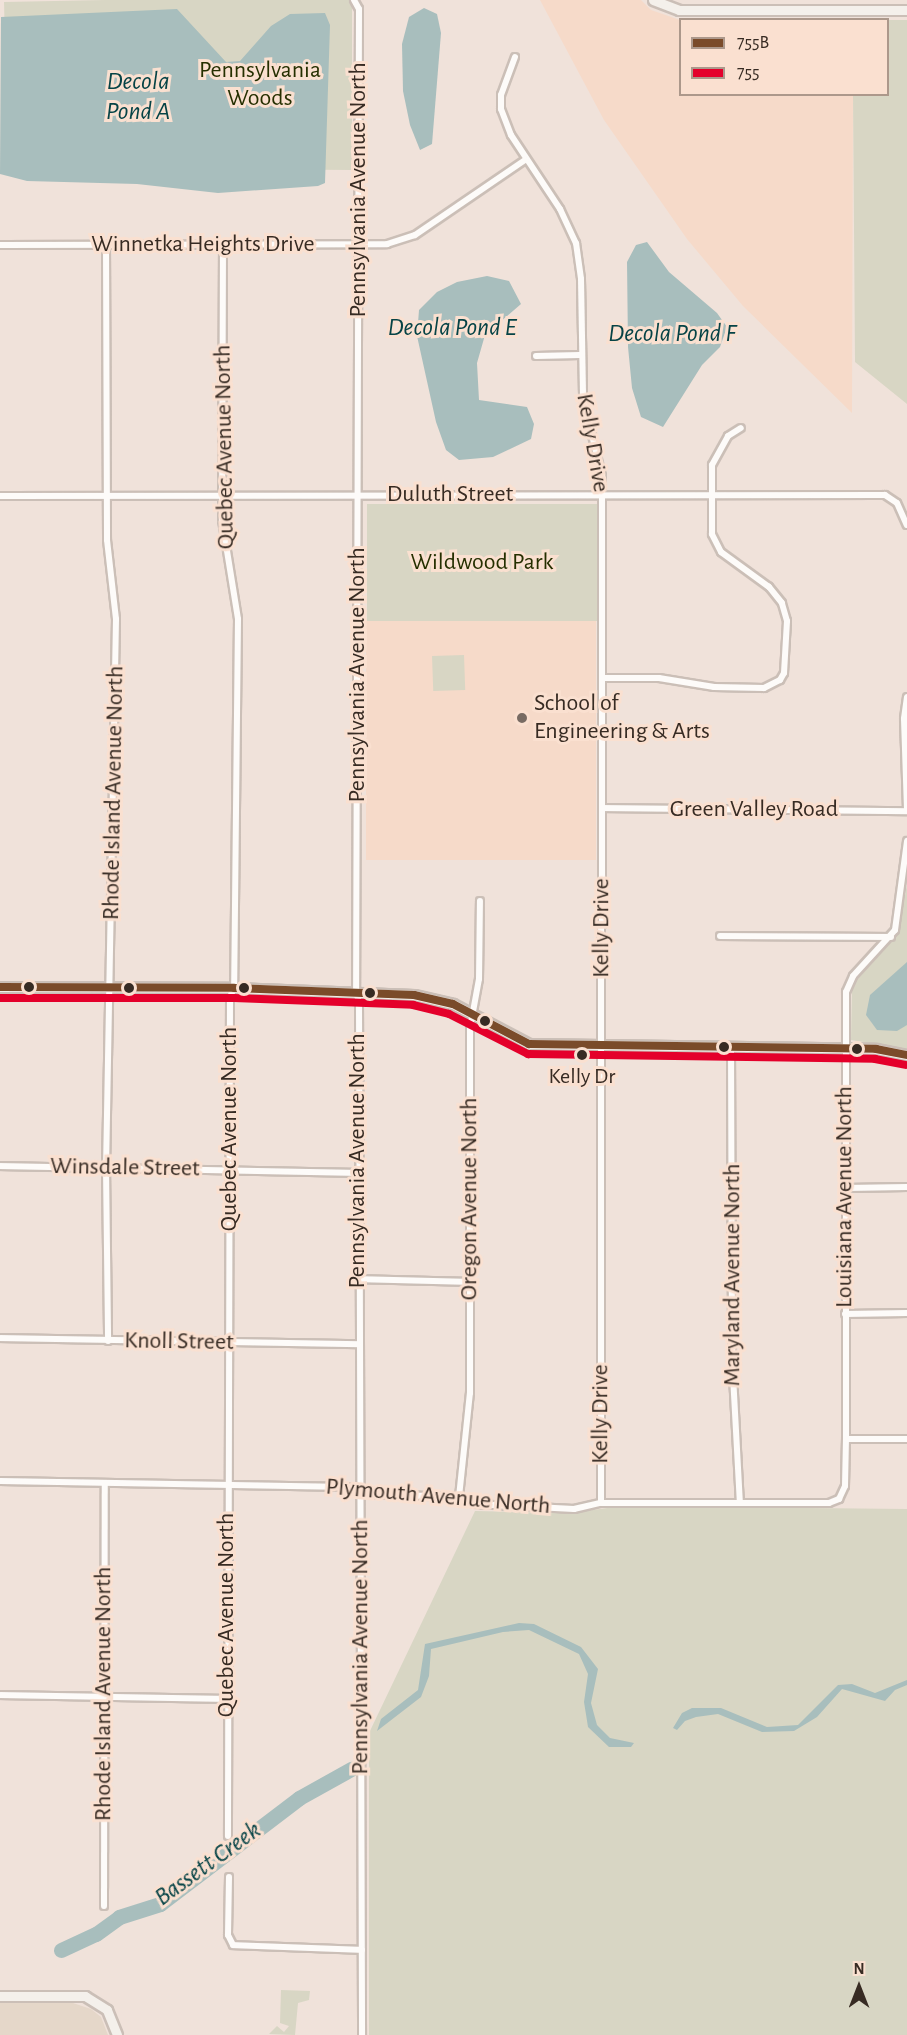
<!DOCTYPE html>
<style>
body{margin:0}
#map{position:relative;width:907px;height:2035px;overflow:hidden;background:#f0e2da;font-family:"Alegreya Sans",sans-serif}
div>[style]{position:absolute}
[style*='--x']{left:calc(var(--x)*1px);top:calc(var(--y)*1px);width:calc(var(--w)*1px);rotate:calc(var(--a)*1deg)}
.commercial>*{inset:0;background:#e5d7c9}
.built>*{inset:0;background:#f6dac9;transform-origin:0 0}
.green>*{inset:0;background:#d8d6c4;transform-origin:0 0}
.water>*{inset:0;background:#a8bebd}
.river>*{height:15px;margin:-7.5px;padding:0 7.5px;transform-origin:7.5px;border-radius:7.5px;background:#a8bebd}
.roads{filter:drop-shadow(2px 0 #cbbfb7) drop-shadow(-2px 0 #cbbfb7) drop-shadow(0 2px #cbbfb7) drop-shadow(0 -2px #cbbfb7)}
.street>*{height:6px;margin:-3px;padding:0 3px;transform-origin:3px;border-radius:3px;background:#fdfbf9}
.secondary>*{height:9px;margin:-4.5px;padding:0 4.5px;transform-origin:4.5px;border-radius:4.5px;background:#f4f0eb}
.bus-1>*{height:8px;margin:-4px;padding:0 4px;transform-origin:4px;border-radius:4px;background:#7a4b2a}
.bus-2>*{height:8px;margin:-4px;padding:0 4px;transform-origin:4px;border-radius:4px;background:#e4002b}
.dots>*{width:16px;height:16px;translate:-50% -50%;box-sizing:border-box;border:3px solid #fae0d0;border-radius:50%}
span{translate:-50% -50%;white-space:nowrap;text-align:center;line-height:1.15;-webkit-text-stroke:6px #fae0d0;paint-order:stroke}
.bus-label{font-size:22px;color:#372b23}
.park-label{font-size:24px;color:#252f00}
.street-label{font-size:24px;color:#372b23}
.poi-label{font-size:24px;color:#372b23}
.left{translate:0 -50%;text-align:left}
.water-label{font-size:26px;color:#064346;font-style:italic}
.legend{position:absolute;left:679px;top:18px;width:210px;height:78px;box-sizing:border-box;background:#fae0d0;border:2px solid #ac988b;margin:0;padding:8px 10px;list-style:none;font-size:18px;color:#372b23}
.legend li{display:flex;align-items:center;gap:12px;height:30px}
.legend b{width:30px;border:2px solid #ac988b}
.north{position:absolute;left:829px;top:1957px;width:60px;height:60px;-webkit-text-stroke:4px #fae0d0;paint-order:stroke;rotate:0deg;font-size:16px;font-weight:700;line-height:24px;text-align:center;color:#372b23}
.north::after{content:'';display:block;margin:auto;width:21px;height:27px;background:#372b23;clip-path:polygon(50% 0,100% 100%,50% 72%,0 100%)}
</style>
<div id="map">
<div class="commercial">
<div style="clip-path:polygon(0 2002px,73px 2003px,91px 2009px,101px 2017px,108px 2035px,0 2035px)"></div>
</div>
<div class="built">
<div style="clip-path:polygon(540px 0,641px 0,651px 10px,680px 20px,680px 94px,853px 95px,852px 413px,743px 306px,687px 239px,604px 120px)"></div>
<div style="left:366px;top:621px;width:230px;height:239px"></div>
</div>
<div class="green">
<div style="clip-path:polygon(105px 0,352px 0,352px 170px,8px 167px,4px 2px)"></div>
<div style="clip-path:polygon(888px 20px,907px 20px,907px 404px,855px 362px,853px 95px,888px 94px)"></div>
<div style="left:367px;top:504px;width:230px;height:117px"></div>
<div style="left:464px;top:655px;width:35px;height:32px;rotate:88deg"></div>
<div style="clip-path:polygon(907px 884px,907px 1049px,851px 1040px,852px 986px,899px 930px)"></div>
<div style="clip-path:polygon(622px 1506px,907px 1509px,907px 2035px,369px 2035px,369px 1733px,475px 1511px,570px 1513px)"></div>
<div style="clip-path:polygon(281px 1990px,310px 1991px,309px 2000px,298px 2003px,295px 2035px,269px 2034px,277px 2026px,284px 2032px,289px 2026px,280px 2023px)"></div>
</div>
<div class="water">
<div style="clip-path:polygon(424px 8px,437px 14px,441px 33px,432px 144px,420px 150px,410px 125px,403px 91px,402px 44px,409px 17px)"></div>
<div style="clip-path:polygon(177px 9px,226px 62px,240px 61px,271px 26px,290px 14px,325px 13px,330px 25px,325px 183px,318px 186px,218px 193px,137px 184px,27px 181px,0 174px,1px 17px)"></div>
<div style="clip-path:polygon(647px 242px,669px 272px,717px 313px,727px 327px,720px 347px,702px 365px,663px 427px,641px 417px,632px 388px,628px 347px,627px 262px,636px 245px)"></div>
<div style="clip-path:polygon(487px 276px,509px 281px,521px 304px,485px 335px,477px 363px,479px 400px,527px 407px,534px 424px,531px 439px,493px 457px,459px 460px,446px 450px,436px 422px,417px 336px,419px 310px,437px 292px,457px 282px)"></div>
<div style="clip-path:polygon(907px 962px,907px 1025px,897px 1031px,877px 1030px,866px 1015px,870px 995px)"></div>
<div style="clip-path:polygon(519px 1623px,534px 1624px,581px 1647px,598px 1669px,591px 1703px,597px 1725px,610px 1738px,634px 1743px,631px 1747px,609px 1747px,588px 1727px,584px 1702px,588px 1674px,579px 1654px,529px 1630px,503px 1632px,431px 1649px,429px 1676px,421px 1697px,377px 1731px,381px 1719px,418px 1690px,425px 1644px)"></div>
<div style="clip-path:polygon(907px 1680px,907px 1685px,895px 1690px,885px 1701px,842px 1689px,817px 1717px,794px 1731px,762px 1732px,718px 1714px,696px 1717px,685px 1721px,677px 1730px,673px 1728px,682px 1713px,692px 1708px,721px 1708px,767px 1727px,798px 1725px,838px 1685px,852px 1684px,875px 1693px)"></div>
</div>
<div class="river">
<div style="--x:61;--y:1950;--w:38;--a:-25"></div>
<div style="--x:96;--y:1934;--w:29;--a:-36"></div>
<div style="--x:119;--y:1917;--w:43;--a:-17.6"></div>
<div style="--x:160;--y:1904;--w:175;--a:-37.3"></div>
<div style="--x:299;--y:1798;--w:60;--a:-29.1"></div>
</div>
<div class="roads">
<div class="street">
<div style="--x:354;--y:0;--w:10;--a:61"></div>
<div style="--x:359;--y:9;--w:983;--a:90.17"></div>
<div style="--x:356;--y:992;--w:10;--a:73"></div>
<div style="--x:359;--y:1002;--w:1033;--a:89.83"></div>
<div style="--x:515;--y:57;--w:40;--a:110.2"></div>
<div style="--x:501;--y:95;--w:14;--a:90"></div>
<div style="--x:501;--y:109;--w:28;--a:69"></div>
<div style="--x:511;--y:135;--w:89;--a:56.5"></div>
<div style="--x:560;--y:209;--w:38;--a:65"></div>
<div style="--x:576;--y:243;--w:36;--a:82"></div>
<div style="--x:581;--y:279;--w:119;--a:89"></div>
<div style="--x:583;--y:398;--w:80;--a:76.3"></div>
<div style="--x:602;--y:476;--w:1027;--a:90.06"></div>
<div style="--x:0;--y:245;--w:387;--a:-0.1"></div>
<div style="--x:387;--y:244;--w:29;--a:-18"></div>
<div style="--x:415;--y:235;--w:133;--a:-34.3"></div>
<div style="--x:106;--y:245;--w:295;--a:89.8"></div>
<div style="--x:107;--y:540;--w:80;--a:83.5"></div>
<div style="--x:116;--y:619;--w:549;--a:91.04"></div>
<div style="--x:106;--y:1168;--w:173;--a:89.3"></div>
<div style="--x:223;--y:245;--w:275;--a:90.2"></div>
<div style="--x:222;--y:520;--w:100;--a:80.8"></div>
<div style="--x:238;--y:619;--w:369;--a:90.6"></div>
<div style="--x:234;--y:988;--w:10;--a:114"></div>
<div style="--x:230;--y:997;--w:839;--a:90.14"></div>
<div style="--x:536;--y:356;--w:44;--a:-1.3"></div>
<div style="--x:0;--y:496;--w:885;--a:-0.06"></div>
<div style="--x:885;--y:495;--w:14;--a:34"></div>
<div style="--x:897;--y:503;--w:24;--a:66"></div>
<div style="--x:602;--y:678;--w:57;--a:0"></div>
<div style="--x:659;--y:678;--w:56;--a:9.3"></div>
<div style="--x:714;--y:687;--w:50;--a:1.1"></div>
<div style="--x:764;--y:688;--w:18;--a:-27"></div>
<div style="--x:780;--y:680;--w:8;--a:-60"></div>
<div style="--x:784;--y:673;--w:52;--a:-86.7"></div>
<div style="--x:787;--y:621;--w:19;--a:-106"></div>
<div style="--x:782;--y:603;--w:21;--a:-129"></div>
<div style="--x:769;--y:587;--w:59;--a:-143.9"></div>
<div style="--x:721;--y:552;--w:20;--a:-117"></div>
<div style="--x:712;--y:534;--w:69;--a:-90"></div>
<div style="--x:712;--y:465;--w:33;--a:-61"></div>
<div style="--x:728;--y:436;--w:15;--a:-32"></div>
<div style="--x:907;--y:697;--w:22;--a:98"></div>
<div style="--x:904;--y:719;--w:91;--a:88.1"></div>
<div style="--x:602;--y:808;--w:305;--a:0.6"></div>
<div style="--x:720;--y:936;--w:171;--a:0.3"></div>
<div style="--x:731;--y:1047;--w:310;--a:89.8"></div>
<div style="--x:732;--y:1357;--w:146;--a:86.9"></div>
<div style="--x:0;--y:1166;--w:358;--a:1.1"></div>
<div style="--x:846;--y:1188;--w:61;--a:-0.9"></div>
<div style="--x:357;--y:1279;--w:113;--a:1.5"></div>
<div style="--x:845;--y:1314;--w:62;--a:-0.9"></div>
<div style="--x:0;--y:1338;--w:358;--a:1"></div>
<div style="--x:846;--y:1439;--w:61;--a:0"></div>
<div style="--x:0;--y:1481;--w:348;--a:1"></div>
<div style="--x:348;--y:1487;--w:19;--a:21"></div>
<div style="--x:366;--y:1494;--w:93;--a:1.8"></div>
<div style="--x:459;--y:1497;--w:17;--a:24"></div>
<div style="--x:475;--y:1504;--w:99;--a:2.9"></div>
<div style="--x:574;--y:1509;--w:28;--a:-13"></div>
<div style="--x:601;--y:1503;--w:228;--a:0"></div>
<div style="--x:829;--y:1503;--w:11;--a:-22"></div>
<div style="--x:839;--y:1499;--w:14;--a:-65"></div>
<div style="--x:845;--y:1486;--w:47;--a:-88.8"></div>
<div style="--x:846;--y:1439;--w:447;--a:-90"></div>
<div style="--x:846;--y:992;--w:17;--a:-66"></div>
<div style="--x:853;--y:976;--w:62;--a:-47.6"></div>
<div style="--x:895;--y:930;--w:90;--a:-82.3"></div>
<div style="--x:459;--y:1497;--w:105;--a:-84"></div>
<div style="--x:470;--y:1393;--w:365;--a:-90"></div>
<div style="--x:470;--y:1028;--w:50;--a:-79.6"></div>
<div style="--x:479;--y:979;--w:78;--a:-89.3"></div>
<div style="--x:0;--y:1695;--w:227;--a:1"></div>
<div style="--x:229;--y:1877;--w:58;--a:91"></div>
<div style="--x:228;--y:1935;--w:11;--a:63"></div>
<div style="--x:233;--y:1945;--w:129;--a:2.2"></div>
<div style="--x:104;--y:1906;--w:423;--a:-89.9"></div>
</div>
<div class="secondary">
<div style="--x:653;--y:0;--w:28;--a:21"></div>
<div style="--x:679;--y:10;--w:228;--a:0"></div>
<div style="--x:0;--y:987;--w:234;--a:0.2"></div>
<div style="--x:234;--y:988;--w:180;--a:2.2"></div>
<div style="--x:414;--y:995;--w:40;--a:13"></div>
<div style="--x:453;--y:1004;--w:86;--a:27.8"></div>
<div style="--x:529;--y:1044;--w:347;--a:0.8"></div>
<div style="--x:876;--y:1049;--w:32;--a:11"></div>
<div style="--x:0;--y:1996;--w:85;--a:0"></div>
<div style="--x:85;--y:1996;--w:26;--a:32"></div>
<div style="--x:107;--y:2010;--w:27;--a:68"></div>
</div>
</div>
<div class="bus-1">
<div style="--x:0;--y:987;--w:234;--a:0.2"></div>
<div style="--x:234;--y:988;--w:180;--a:2.2"></div>
<div style="--x:414;--y:995;--w:40;--a:13"></div>
<div style="--x:453;--y:1004;--w:86;--a:27.8"></div>
<div style="--x:529;--y:1044;--w:347;--a:0.8"></div>
<div style="--x:876;--y:1049;--w:32;--a:11"></div>
</div>
<div class="bus-2">
<div style="--x:0;--y:998;--w:234;--a:0"></div>
<div style="--x:234;--y:998;--w:179;--a:2.2"></div>
<div style="--x:413;--y:1005;--w:37;--a:14"></div>
<div style="--x:449;--y:1014;--w:89;--a:26.9"></div>
<div style="--x:528;--y:1054;--w:347;--a:0.8"></div>
<div style="--x:875;--y:1059;--w:31;--a:11"></div>
</div>
<div class="dots">
<div style="left:522px;top:718px;background:#786b63"></div>
<div style="left:29px;top:987px;background:#372b23"></div>
<div style="left:129px;top:988px;background:#372b23"></div>
<div style="left:244px;top:988px;background:#372b23"></div>
<div style="left:370px;top:993px;background:#372b23"></div>
<div style="left:485px;top:1021px;background:#372b23"></div>
<div style="left:724px;top:1047px;background:#372b23"></div>
<div style="left:857px;top:1049px;background:#372b23"></div>
<div style="left:582px;top:1055px;background:#372b23"></div>
</div>
<div class="bus-label">
<span style="left:582px;top:1077px">Kelly Dr</span>
</div>
<div class="park-label">
<span style="left:260px;top:85px">Pennsylvania<br>Woods</span>
<span style="left:482px;top:563px">Wildwood Park</span>
</div>
<div class="street-label">
<span style="left:359px;top:190px;rotate:-90deg">Pennsylvania Avenue North</span>
<span style="left:203px;top:245px">Winnetka Heights Drive</span>
<span style="left:592px;top:443px;rotate:80deg">Kelly Drive</span>
<span style="left:225px;top:447px;rotate:-91deg">Quebec Avenue North</span>
<span style="left:450px;top:495px">Duluth Street</span>
<span style="left:358px;top:675px;rotate:-90deg">Pennsylvania Avenue North</span>
<span style="left:114px;top:793px;rotate:-89deg">Rhode Island Avenue North</span>
<span style="left:754px;top:810px">Green Valley Road</span>
<span style="left:602px;top:928px;rotate:-90deg">Kelly Drive</span>
<span style="left:230px;top:1129px;rotate:-90deg">Quebec Avenue North</span>
<span style="left:358px;top:1161px;rotate:-90deg">Pennsylvania Avenue North</span>
<span style="left:125px;top:1168px;rotate:1deg">Winsdale Street</span>
<span style="left:845px;top:1197px;rotate:-90deg">Louisiana Avenue North</span>
<span style="left:470px;top:1199px;rotate:-90deg">Oregon Avenue North</span>
<span style="left:733px;top:1275px;rotate:-90deg">Maryland Avenue North</span>
<span style="left:179px;top:1342px;rotate:1deg">Knoll Street</span>
<span style="left:601px;top:1414px;rotate:-90deg">Kelly Drive</span>
<span style="left:438px;top:1497px;rotate:5deg">Plymouth Avenue North</span>
<span style="left:227px;top:1615px;rotate:-90deg">Quebec Avenue North</span>
<span style="left:361px;top:1647px;rotate:-90deg">Pennsylvania Avenue North</span>
<span style="left:104px;top:1694px;rotate:-90deg">Rhode Island Avenue North</span>
</div>
<div class="poi-label">
<span class="left" style="left:534px;top:718px">School of<br>Engineering &amp; Arts</span>
</div>
<div class="water-label">
<span style="left:138px;top:97px">Decola<br>Pond A</span>
<span style="left:452px;top:328px">Decola Pond E</span>
<span style="left:672px;top:334px">Decola Pond F</span>
<span style="left:208px;top:1864px;rotate:-36deg">Bassett Creek</span>
</div>
<ul class="legend">
<li><b style="height:8px;background:#7a4b2a"></b>755B</li>
<li><b style="height:8px;background:#e4002b"></b>755</li>
</ul>
<div class="north">N</div>
</div>
